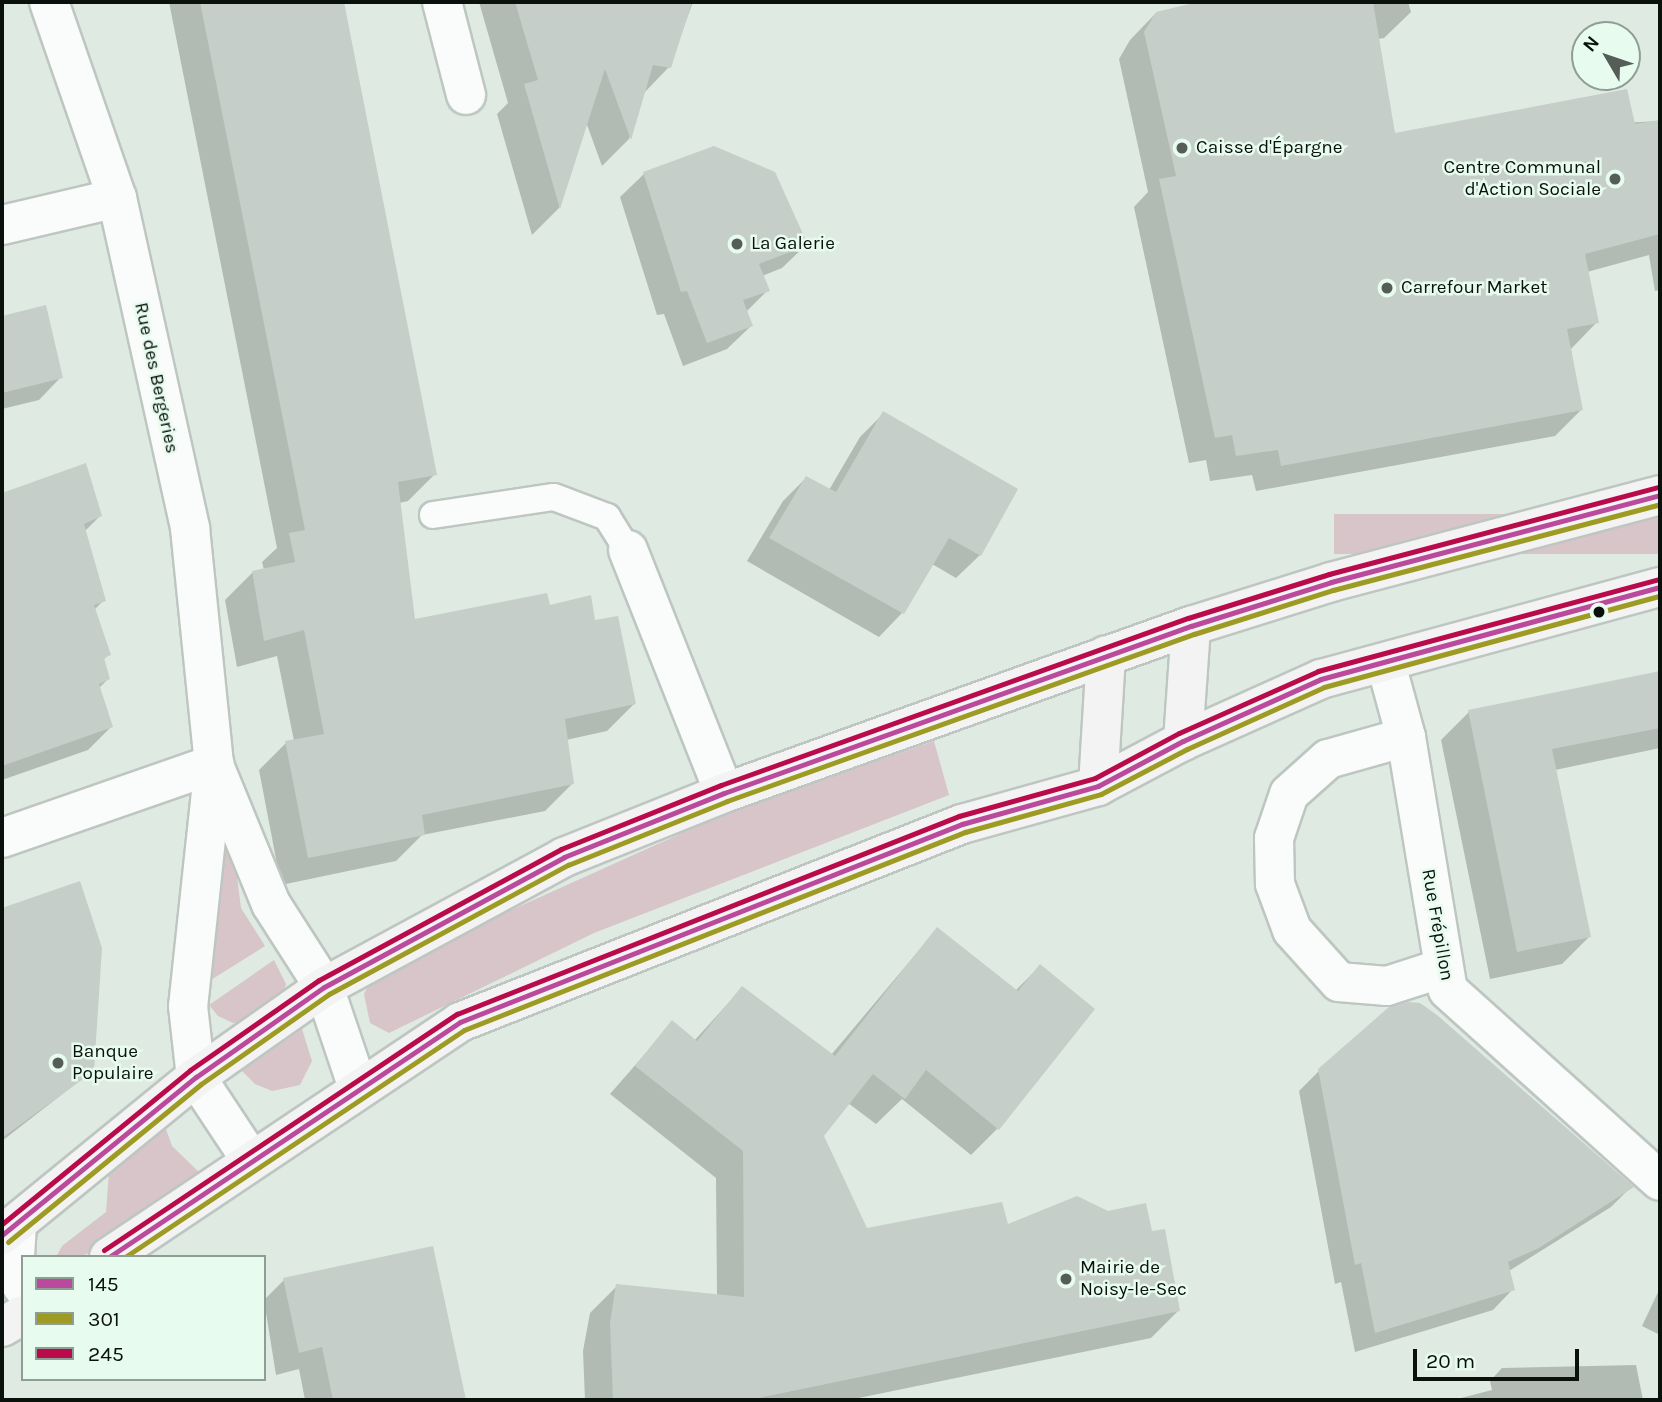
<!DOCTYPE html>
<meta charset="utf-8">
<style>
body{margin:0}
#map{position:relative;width:1662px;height:1402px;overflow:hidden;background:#deeae2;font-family:Karla,sans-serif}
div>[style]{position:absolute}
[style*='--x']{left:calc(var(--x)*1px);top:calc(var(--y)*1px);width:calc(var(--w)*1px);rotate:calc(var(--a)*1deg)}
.green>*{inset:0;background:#d8c5c9;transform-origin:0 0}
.shadow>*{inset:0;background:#0003}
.building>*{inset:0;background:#c5cec8}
.roads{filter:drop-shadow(2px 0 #bec6c1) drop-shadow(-2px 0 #bec6c1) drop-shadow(0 2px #bec6c1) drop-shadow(0 -2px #bec6c1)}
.lane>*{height:26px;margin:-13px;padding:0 13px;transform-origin:13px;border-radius:13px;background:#fafcfb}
.street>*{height:38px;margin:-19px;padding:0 19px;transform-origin:19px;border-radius:19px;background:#fafcfb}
.secondary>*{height:38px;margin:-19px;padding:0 19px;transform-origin:19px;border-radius:19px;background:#f4f3f3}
.bus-1>*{height:5px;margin:-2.5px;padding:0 2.5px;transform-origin:2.5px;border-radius:2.5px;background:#bb4a9d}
.bus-2>*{height:5px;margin:-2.5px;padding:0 2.5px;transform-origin:2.5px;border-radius:2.5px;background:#9d9b23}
.bus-3>*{height:5px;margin:-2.5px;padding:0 2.5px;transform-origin:2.5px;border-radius:2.5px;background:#b90b4b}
.dots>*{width:19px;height:19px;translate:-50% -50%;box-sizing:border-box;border:4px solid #e7fbee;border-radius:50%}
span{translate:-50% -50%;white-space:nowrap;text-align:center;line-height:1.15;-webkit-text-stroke:5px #e7fbee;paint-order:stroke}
.poi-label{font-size:19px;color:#0a110d}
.left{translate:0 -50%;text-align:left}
.right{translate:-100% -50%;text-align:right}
.street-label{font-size:19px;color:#0a110d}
.frame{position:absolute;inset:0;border:4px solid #0a110d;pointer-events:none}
.legend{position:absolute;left:21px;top:1255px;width:245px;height:126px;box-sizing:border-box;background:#e7fbee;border:2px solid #8f9d94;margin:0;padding:9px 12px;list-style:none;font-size:21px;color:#0a110d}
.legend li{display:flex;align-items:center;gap:14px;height:35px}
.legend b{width:35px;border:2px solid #8f9d94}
.north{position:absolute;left:1571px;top:21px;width:70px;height:70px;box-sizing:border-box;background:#e7fbee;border:2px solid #8f9d94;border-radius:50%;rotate:309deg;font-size:19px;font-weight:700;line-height:28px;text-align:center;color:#0a110d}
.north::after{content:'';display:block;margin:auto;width:24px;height:32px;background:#545d58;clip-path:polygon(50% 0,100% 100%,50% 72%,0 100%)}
.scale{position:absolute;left:1413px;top:1349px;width:166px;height:32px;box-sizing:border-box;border:4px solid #0a110d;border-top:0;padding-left:9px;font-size:21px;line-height:24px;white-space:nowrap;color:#0a110d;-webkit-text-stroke:5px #e7fbee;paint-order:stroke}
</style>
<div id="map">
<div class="green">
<div style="left:1660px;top:514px;width:40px;height:326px;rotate:90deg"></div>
<div style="clip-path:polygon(934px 741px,949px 795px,594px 933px,389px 1033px,370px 1023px,364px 994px,368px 986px,429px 947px,722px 815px)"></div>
<div style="clip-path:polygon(232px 838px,241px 908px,265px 946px,206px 983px,214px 849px)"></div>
<div style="clip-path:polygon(274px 960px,286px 984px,282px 997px,248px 1021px,233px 1023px,218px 1016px,209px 1005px)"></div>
<div style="clip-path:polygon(302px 1029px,312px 1061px,300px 1085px,272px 1091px,255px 1084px,242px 1071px)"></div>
<div style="clip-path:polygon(166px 1129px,172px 1146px,201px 1174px,95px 1249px,81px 1257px,56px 1257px,62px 1246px,106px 1212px,109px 1172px)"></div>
</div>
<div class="shadow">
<div style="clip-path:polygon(169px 2px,343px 2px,435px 474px,408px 501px,399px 503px,414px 621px,548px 608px,593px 622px,634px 704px,607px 731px,566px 740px,572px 784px,545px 811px,422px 835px,396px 861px,281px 885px,259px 770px,286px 743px,294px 741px,277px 656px,237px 667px,225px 600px,252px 573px,264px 570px,262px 562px,277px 548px)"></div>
<div style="clip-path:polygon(479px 2px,693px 2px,669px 67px,642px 95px,629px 139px,602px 166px,586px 122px,559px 208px,532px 235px,497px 114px,508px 103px)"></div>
<div style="clip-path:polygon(1206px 2px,1408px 2px,1411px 12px,1384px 38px,1378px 39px,1394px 135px,1660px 121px,1660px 290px,1655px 291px,1649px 255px,1587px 272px,1597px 322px,1571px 349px,1581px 410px,1555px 436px,1256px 491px,1252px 475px,1210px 481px,1206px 460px,1189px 463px,1134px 207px,1148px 192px,1119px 59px,1130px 40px,1156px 13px)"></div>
<div style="clip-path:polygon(644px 174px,806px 245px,782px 268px,762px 276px,768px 290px,746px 312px,751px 326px,727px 349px,683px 366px,664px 314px,657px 315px,620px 197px)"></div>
<div style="clip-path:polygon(45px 307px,61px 377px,39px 400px,2px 409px,2px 318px)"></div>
<div style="clip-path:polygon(883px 414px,980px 555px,956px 578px,932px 564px,902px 613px,879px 637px,747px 561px,783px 501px,806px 478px,829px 490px,860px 437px)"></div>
<div style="clip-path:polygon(85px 465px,100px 516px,84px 532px,104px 600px,94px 610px,109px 654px,102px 661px,108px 679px,99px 688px,111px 727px,88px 750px,2px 780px,2px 495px)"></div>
<div style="clip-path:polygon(1660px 673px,1660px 748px,1555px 770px,1589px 937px,1562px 964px,1490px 979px,1441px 740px,1469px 712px)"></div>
<div style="clip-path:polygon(78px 883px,92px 1071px,2px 1141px,2px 1058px,50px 1023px,2px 1038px,2px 910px)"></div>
<div style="clip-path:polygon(937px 929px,1015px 991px,1040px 966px,998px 1128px,971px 1155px,902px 1099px,876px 1124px,848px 1103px,822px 1136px,866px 1230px,1006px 1226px,1150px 1233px,1178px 1311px,1151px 1338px,849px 1400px,585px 1400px,583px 1351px,590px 1313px,617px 1286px,717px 1296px,716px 1178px,610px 1094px,672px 1023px,694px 1041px,742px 988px,831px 1055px)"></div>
<div style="clip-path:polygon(1320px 1070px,1631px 1187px,1611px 1207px,1509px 1271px,1513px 1289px,1493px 1310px,1355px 1352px,1341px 1282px,1335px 1284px,1299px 1091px)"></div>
<div style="clip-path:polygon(431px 1248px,465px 1400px,305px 1400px,299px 1369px,276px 1375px,264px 1300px,284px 1280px)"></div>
<div style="clip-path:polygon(1660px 1288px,1660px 1335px,1642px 1326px)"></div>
<div style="clip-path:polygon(1636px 1365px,1643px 1400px,1453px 1400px,1492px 1390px,1490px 1381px,1502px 1368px)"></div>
</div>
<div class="building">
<div style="clip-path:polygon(200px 2px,344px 2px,437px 475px,398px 482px,415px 619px,547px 593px,550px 605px,591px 595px,595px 620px,618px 616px,636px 704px,565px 719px,574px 784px,422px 815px,425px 835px,308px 858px,285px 741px,324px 734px,304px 630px,264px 641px,252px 571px,295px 562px,289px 533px,305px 530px)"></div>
<div style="clip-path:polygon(515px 2px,692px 2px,671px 68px,653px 65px,631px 140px,605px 69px,560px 209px,524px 84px,538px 80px)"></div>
<div style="clip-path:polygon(1198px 2px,1373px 2px,1395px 133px,1627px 89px,1635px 124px,1660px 120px,1660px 234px,1585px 254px,1599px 323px,1567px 329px,1583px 410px,1281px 466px,1278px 450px,1236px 456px,1232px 435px,1215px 438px,1159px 179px,1176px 176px,1144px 32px,1156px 12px)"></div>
<div style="clip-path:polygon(714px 146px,775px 172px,808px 245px,759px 264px,770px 291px,743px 300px,753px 326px,707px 343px,687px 291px,681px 292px,643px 172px)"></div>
<div style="clip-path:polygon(46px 305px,63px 378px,2px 393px,2px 316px)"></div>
<div style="clip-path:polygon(883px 411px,1018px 489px,981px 556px,949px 538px,904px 614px,769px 538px,806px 476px,836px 492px)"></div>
<div style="clip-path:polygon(86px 463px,102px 516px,84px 524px,106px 601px,94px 605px,111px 655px,104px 658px,110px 679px,99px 684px,113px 727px,2px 766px,2px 493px)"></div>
<div style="clip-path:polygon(1660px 671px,1660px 728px,1552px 749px,1591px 937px,1517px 952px,1468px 710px)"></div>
<div style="clip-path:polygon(80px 881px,102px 948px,94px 1071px,2px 1138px,2px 908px)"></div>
<div style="clip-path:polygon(937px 927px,1018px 991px,1040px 964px,1095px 1009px,999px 1130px,926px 1070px,905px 1099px,873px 1074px,824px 1136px,867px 1228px,1002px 1202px,1008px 1224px,1077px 1196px,1108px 1211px,1146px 1203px,1152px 1231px,1165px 1229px,1180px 1311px,749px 1400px,613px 1400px,610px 1323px,616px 1284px,744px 1297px,743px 1151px,635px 1066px,672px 1020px,697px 1041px,742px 986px,835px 1056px)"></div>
<div style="clip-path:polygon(1408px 1002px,1420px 1003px,1437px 1015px,1634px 1187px,1539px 1248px,1508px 1262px,1515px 1290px,1375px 1333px,1361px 1263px,1355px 1265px,1318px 1069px,1389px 1007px)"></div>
<div style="clip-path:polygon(433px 1246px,466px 1400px,333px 1400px,322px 1347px,299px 1353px,283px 1278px)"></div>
</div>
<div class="roads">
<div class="lane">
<div style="--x:433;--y:515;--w:122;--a:-8.5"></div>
<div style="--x:554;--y:497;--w:57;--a:20.7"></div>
<div style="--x:607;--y:517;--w:39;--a:58"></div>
</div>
<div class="street">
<div style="--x:49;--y:2;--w:207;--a:70.9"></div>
<div style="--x:117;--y:198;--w:338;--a:77.5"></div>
<div style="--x:190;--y:528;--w:237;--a:84.2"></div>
<div style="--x:214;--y:764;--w:243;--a:96.1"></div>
<div style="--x:188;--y:1006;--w:71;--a:83.6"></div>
<div style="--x:196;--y:1077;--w:100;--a:56.5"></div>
<div style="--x:442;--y:2;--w:96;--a:75.5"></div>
<div style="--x:2;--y:225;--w:118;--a:-13.2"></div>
<div style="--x:628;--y:550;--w:261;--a:68.4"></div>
<div style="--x:1386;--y:664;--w:76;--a:74.7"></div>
<div style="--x:1406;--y:737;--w:256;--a:80.6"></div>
<div style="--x:1448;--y:990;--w:285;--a:42"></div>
<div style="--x:1406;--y:737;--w:81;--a:164.2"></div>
<div style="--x:1328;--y:759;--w:52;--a:138.1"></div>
<div style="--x:1289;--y:794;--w:46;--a:108.8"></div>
<div style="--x:1274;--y:838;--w:46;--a:88.8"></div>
<div style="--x:1275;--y:884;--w:49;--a:69.7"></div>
<div style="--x:1292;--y:930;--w:70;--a:47.9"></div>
<div style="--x:1339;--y:982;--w:48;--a:4.8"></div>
<div style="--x:1387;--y:986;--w:59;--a:-17.8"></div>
<div style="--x:216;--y:770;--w:145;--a:67.7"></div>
<div style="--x:271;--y:904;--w:98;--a:57.4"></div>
<div style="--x:324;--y:987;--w:107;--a:71.4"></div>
<div style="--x:2;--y:838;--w:225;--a:-19.2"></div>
<div style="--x:17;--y:1224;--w:49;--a:93.5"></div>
<div style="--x:14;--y:1273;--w:17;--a:59"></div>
</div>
<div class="secondary">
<div style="--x:1183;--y:741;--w:115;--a:-86"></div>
<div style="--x:1098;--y:786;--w:131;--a:-86.5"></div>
<div style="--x:2;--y:1235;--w:250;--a:-39.2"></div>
<div style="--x:196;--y:1077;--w:156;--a:-35.1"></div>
<div style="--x:324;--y:987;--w:273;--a:-28.4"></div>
<div style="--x:564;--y:857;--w:172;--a:-21.8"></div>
<div style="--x:724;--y:793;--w:496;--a:-19.7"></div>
<div style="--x:1191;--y:626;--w:147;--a:-17.4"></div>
<div style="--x:1331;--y:582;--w:340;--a:-14.8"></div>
<div style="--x:109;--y:1257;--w:422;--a:-33.8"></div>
<div style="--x:460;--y:1022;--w:540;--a:-21.53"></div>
<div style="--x:962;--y:824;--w:141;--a:-15.6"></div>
<div style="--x:1098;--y:786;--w:96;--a:-27.9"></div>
<div style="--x:1183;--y:741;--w:151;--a:-24.2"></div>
<div style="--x:1321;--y:679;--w:351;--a:-15.2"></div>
<div style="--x:2;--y:1327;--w:24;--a:-30"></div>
</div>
</div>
<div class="bus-1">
<div style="--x:2;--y:1235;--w:250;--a:-39.2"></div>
<div style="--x:196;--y:1077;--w:156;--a:-35.1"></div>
<div style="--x:324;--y:987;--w:273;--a:-28.4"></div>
<div style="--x:564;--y:857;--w:172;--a:-21.8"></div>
<div style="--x:724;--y:793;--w:496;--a:-19.7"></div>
<div style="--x:1191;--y:626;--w:147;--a:-17.4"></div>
<div style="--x:1331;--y:582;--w:340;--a:-14.8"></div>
<div style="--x:109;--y:1257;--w:422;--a:-33.8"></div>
<div style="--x:460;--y:1022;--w:540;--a:-21.53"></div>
<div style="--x:962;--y:824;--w:141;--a:-15.6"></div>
<div style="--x:1098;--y:786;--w:96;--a:-27.9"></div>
<div style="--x:1183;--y:741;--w:151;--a:-24.2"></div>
<div style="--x:1321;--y:679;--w:351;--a:-15.2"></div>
</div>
<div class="bus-2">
<div style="--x:8;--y:1242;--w:249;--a:-39.3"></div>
<div style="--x:201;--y:1084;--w:156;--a:-35.1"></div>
<div style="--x:329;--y:994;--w:272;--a:-28.4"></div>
<div style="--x:568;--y:865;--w:171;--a:-21.9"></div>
<div style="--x:727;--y:801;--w:496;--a:-19.7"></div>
<div style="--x:1194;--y:634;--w:146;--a:-17.6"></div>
<div style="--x:1333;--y:590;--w:338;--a:-14.7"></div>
<div style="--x:125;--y:1257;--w:408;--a:-33.8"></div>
<div style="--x:464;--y:1030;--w:539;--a:-21.56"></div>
<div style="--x:965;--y:832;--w:141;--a:-15.6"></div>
<div style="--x:1101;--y:794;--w:97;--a:-27.6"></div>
<div style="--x:1187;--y:749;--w:150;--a:-24.3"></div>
<div style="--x:1324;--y:687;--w:348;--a:-15.2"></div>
</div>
<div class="bus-3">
<div style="--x:2;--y:1224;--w:243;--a:-39.3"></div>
<div style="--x:190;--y:1070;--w:157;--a:-34.9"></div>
<div style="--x:319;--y:980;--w:275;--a:-28.4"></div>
<div style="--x:561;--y:849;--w:172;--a:-21.8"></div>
<div style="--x:721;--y:785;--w:496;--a:-19.7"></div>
<div style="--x:1188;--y:618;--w:148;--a:-17.3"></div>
<div style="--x:1329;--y:574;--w:340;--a:-14.8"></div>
<div style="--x:104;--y:1250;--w:425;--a:-33.8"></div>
<div style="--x:457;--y:1014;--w:540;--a:-21.53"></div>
<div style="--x:959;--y:816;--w:141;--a:-15.6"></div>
<div style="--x:1095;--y:778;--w:95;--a:-28.2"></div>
<div style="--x:1179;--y:733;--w:152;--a:-24"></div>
<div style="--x:1318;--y:671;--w:352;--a:-15.1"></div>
</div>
<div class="dots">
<div style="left:1182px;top:148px;background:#545d58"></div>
<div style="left:1615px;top:179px;background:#545d58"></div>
<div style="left:737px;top:244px;background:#545d58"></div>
<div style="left:1387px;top:288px;background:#545d58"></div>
<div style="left:1599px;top:612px;background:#0a110d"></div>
<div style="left:58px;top:1063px;background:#545d58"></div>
<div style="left:1066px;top:1279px;background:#545d58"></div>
</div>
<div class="poi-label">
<span class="left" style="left:1196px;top:148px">Caisse d'Épargne</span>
<span class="right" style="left:1601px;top:179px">Centre Communal<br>d'Action Sociale</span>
<span class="left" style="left:751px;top:244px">La Galerie</span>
<span class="left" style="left:1401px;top:288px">Carrefour Market</span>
<span class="left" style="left:72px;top:1063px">Banque<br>Populaire</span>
<span class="left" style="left:1080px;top:1279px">Mairie de<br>Noisy-le-Sec</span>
</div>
<div class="street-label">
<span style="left:156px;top:378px;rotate:78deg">Rue des Bergeries</span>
<span style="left:1437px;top:925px;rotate:80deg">Rue Frépillon</span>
</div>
<div class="frame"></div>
<ul class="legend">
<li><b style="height:9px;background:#bb4a9d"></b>145</li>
<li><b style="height:9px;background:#9d9b23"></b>301</li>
<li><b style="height:9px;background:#b90b4b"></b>245</li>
</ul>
<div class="north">N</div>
<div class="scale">20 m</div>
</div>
